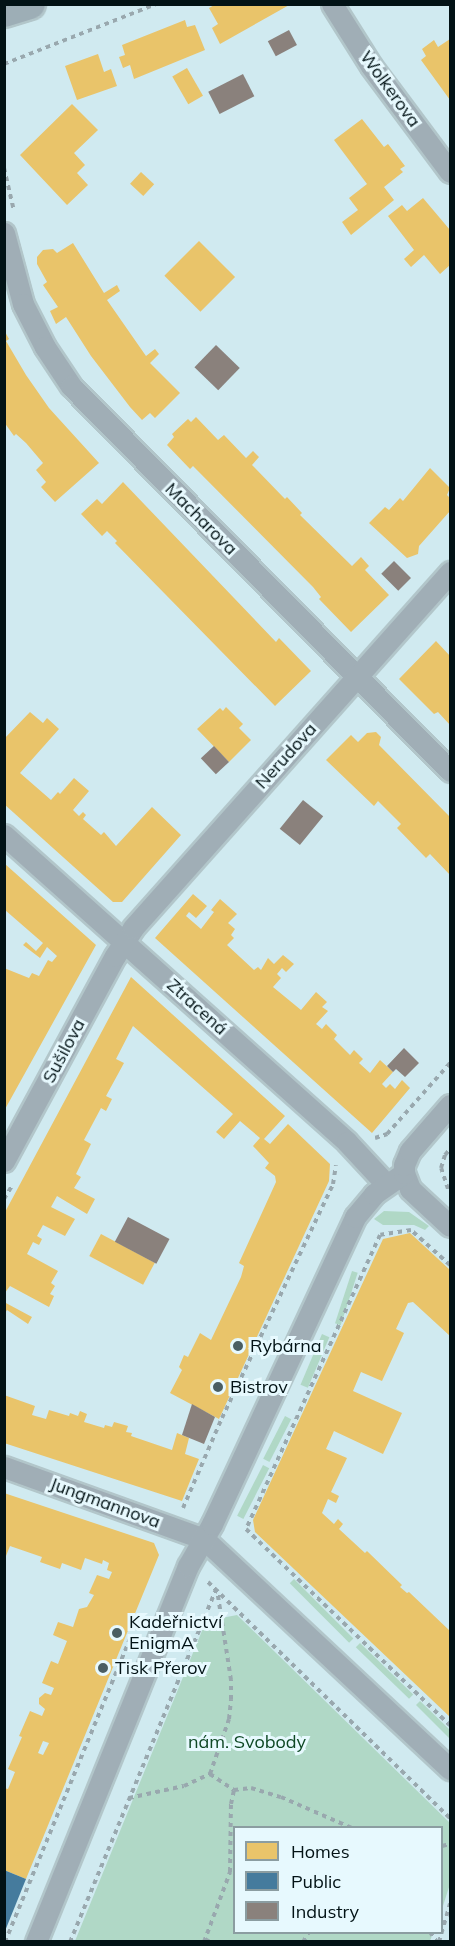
<!DOCTYPE html>
<meta charset="utf-8">
<style>
body{margin:0}
#map{position:relative;width:455px;height:1946px;overflow:hidden;background:#d0eaf0;font-family:Mulish,sans-serif}
div>[style]{position:absolute}
[style*='--x']{left:calc(var(--x)*1px);top:calc(var(--y)*1px);width:calc(var(--w)*1px);rotate:calc(var(--a)*1deg)}
.green>*{inset:0;background:#b0d8c6;transform-origin:0 0}
.homes>*{inset:0;background:#e9c46a;transform-origin:0 0}
.public>*{inset:0;background:#457b9d}
.industry>*{inset:0;background:#8a817c;transform-origin:0 0}
.path>*{height:4px;margin-top:-2px;transform-origin:0;background:repeating-linear-gradient(90deg,#99a8ae 0 4.5px,transparent 0 9px)}
.roads{filter:drop-shadow(2px 0 #b2c6ca) drop-shadow(-2px 0 #b2c6ca) drop-shadow(0 2px #b2c6ca) drop-shadow(0 -2px #b2c6ca)}
.street>*{height:21px;margin:-10.5px;padding:0 10.5px;transform-origin:10.5px;border-radius:10.5px;background:#a0aeb6}
.secondary>*{height:30px;margin:-15px;padding:0 15px;transform-origin:15px;border-radius:15px;background:#9daeb6}
.dots>*{width:16px;height:16px;translate:-50% -50%;box-sizing:border-box;border:3px solid #e7f9fe;border-radius:50%}
span{translate:-50% -50%;white-space:nowrap;text-align:center;line-height:1.15;-webkit-text-stroke:6px #e7f9fe;paint-order:stroke}
.street-label{font-size:18px;color:#021215}
.poi-label{font-size:18px;color:#021215}
.left{translate:0 -50%;text-align:left}
.park-label{font-size:18px;color:#0f4825}
.frame{position:absolute;inset:0;border:6px solid #021215;pointer-events:none}
.legend{position:absolute;left:233px;top:1826px;width:210px;height:108px;box-sizing:border-box;background:#e7f9fe;border:2px solid #8b9da1;margin:0;padding:8px 10px;list-style:none;font-size:18px;color:#021215}
.legend li{display:flex;align-items:center;gap:12px;height:30px}
.legend b{width:30px;border:2px solid #8b9da1}
</style>
<div id="map">
<div class="green">
<div style="clip-path:polygon(384px 1211px,409px 1212px,429px 1226px,425px 1230px,414px 1225px,383px 1225px,374px 1219px)"></div>
<div style="left:352px;top:1271px;width:6px;height:55px;rotate:18deg"></div>
<div style="left:322px;top:1334px;width:8px;height:55px;rotate:23deg"></div>
<div style="left:285px;top:1416px;width:7px;height:48px;rotate:27deg"></div>
<div style="left:263px;top:1465px;width:7px;height:57px;rotate:27deg"></div>
<div style="left:294px;top:1579px;width:84px;height:6px;rotate:45deg"></div>
<div style="clip-path:polygon(237px 1615px,450px 1823px,450px 1884px,442px 1909px,442px 1828px,234px 1828px,234px 1932px,433px 1933px,430px 1941px,75px 1941px,206px 1621px)"></div>
<div style="left:360px;top:1643px;width:74px;height:6px;rotate:44deg"></div>
<div style="clip-path:polygon(420px 1701px,450px 1730px,450px 1739px,416px 1705px)"></div>
</div>
<div class="homes">
<div style="clip-path:polygon(216px 4px,291px 4px,220px 44px,212px 28px,218px 24px,209px 8px)"></div>
<div style="clip-path:polygon(185px 20px,187px 27px,195px 25px,205px 50px,134px 79px,130px 65px,123px 68px,119px 57px,125px 55px,122px 45px)"></div>
<div style="clip-path:polygon(450px 39px,450px 100px,421px 60px,426px 56px,422px 49px,434px 40px,438px 47px)"></div>
<div style="clip-path:polygon(98px 54px,104px 72px,111px 69px,117px 86px,77px 100px,65px 66px)"></div>
<div style="left:187px;top:68px;width:32px;height:17px;rotate:60deg"></div>
<div style="clip-path:polygon(72px 104px,98px 130px,74px 153px,85px 165px,77px 173px,88px 185px,67px 205px,20px 155px)"></div>
<div style="clip-path:polygon(362px 119px,384px 147px,388px 144px,405px 166px,400px 169px,403px 172px,384px 187px,394px 200px,351px 235px,342px 222px,358px 210px,349px 198px,367px 184px,334px 140px)"></div>
<div style="left:141px;top:172px;width:18px;height:16px;rotate:43deg"></div>
<div style="clip-path:polygon(423px 198px,450px 230px,450px 265px,440px 274px,424px 255px,411px 267px,404px 259px,414px 250px,388px 216px,402px 205px,407px 211px)"></div>
<div style="left:199px;top:241px;width:51px;height:49px;rotate:45deg"></div>
<div style="clip-path:polygon(73px 243px,104px 293px,117px 285px,120px 291px,107px 300px,146px 356px,155px 349px,159px 354px,150px 363px,180px 393px,155px 418px,150px 413px,142px 420px,130px 407px,91px 356px,66px 317px,56px 324px,50px 311px,58px 307px,43px 285px,47px 282px,37px 264px,37px 257px,43px 250px,53px 249px,57px 253px)"></div>
<div style="clip-path:polygon(4px 330px,9px 339px,6px 341px,26px 375px,49px 408px,99px 463px,55px 502px,41px 487px,46px 482px,36px 470px,43px 463px,26px 443px,16px 434px,14px 436px,4px 422px)"></div>
<div style="clip-path:polygon(196px 417px,218px 440px,224px 435px,246px 458px,253px 451px,259px 457px,252px 465px,285px 499px,287px 497px,302px 513px,300px 515px,352px 566px,361px 557px,369px 566px,365px 570px,389px 595px,351px 632px,319px 599px,321px 597px,313px 587px,193px 466px,190px 469px,167px 445px,174px 437px,172px 434px,188px 419px,191px 422px)"></div>
<div style="clip-path:polygon(430px 468px,450px 488px,447px 495px,450px 498px,450px 511px,419px 546px,418px 554px,407px 558px,369px 523px,385px 507px,389px 510px,400px 498px,403px 501px)"></div>
<div style="clip-path:polygon(123px 482px,276px 642px,279px 638px,311px 671px,275px 706px,115px 543px,117px 541px,107px 531px,102px 536px,81px 514px,97px 499px,102px 504px)"></div>
<div style="clip-path:polygon(436px 641px,450px 656px,450px 725px,438px 712px,434px 714px,399px 679px)"></div>
<div style="clip-path:polygon(226px 707px,243px 724px,239px 728px,251px 740px,229px 762px,197px 729px,220px 708px,223px 711px)"></div>
<div style="clip-path:polygon(30px 712px,43px 723px,47px 718px,59px 729px,20px 773px,51px 800px,58px 792px,60px 794px,74px 778px,89px 791px,73px 810px,79px 816px,83px 812px,86px 815px,83px 819px,101px 835px,104px 832px,116px 846px,152px 807px,181px 835px,122px 902px,113px 902px,4px 804px,4px 739px)"></div>
<div style="clip-path:polygon(376px 732px,381px 737px,379px 745px,450px 817px,450px 875px,430px 854px,426px 858px,397px 828px,401px 824px,378px 801px,374px 806px,326px 760px,351px 735px,358px 742px,367px 733px)"></div>
<div style="clip-path:polygon(5px 864px,96px 945px,4px 1111px,4px 968px,29px 978px,32px 973px,39px 976px,48px 960px,52px 962px,57px 956px,47px 947px,40px 958px,23px 945px,26px 942px,36px 951px,43px 943px,5px 910px)"></div>
<div style="clip-path:polygon(193px 894px,207px 906px,196px 918px,189px 912px,186px 916px,201px 929px,214px 912px,211px 910px,220px 899px,237px 914px,228px 923px,235px 929px,231px 935px,234px 938px,227px 945px,254px 970px,258px 967px,261px 970px,268px 958px,274px 964px,283px 955px,294px 964px,286px 972px,282px 968px,277px 974px,281px 978px,273px 987px,301px 1010px,316px 992px,327px 1002px,322px 1007px,328px 1011px,316px 1024px,322px 1029px,326px 1024px,337px 1035px,334px 1039px,350px 1055px,354px 1050px,363px 1059px,359px 1063px,370px 1073px,380px 1060px,393px 1072px,382px 1084px,386px 1088px,390px 1084px,395px 1089px,402px 1080px,410px 1088px,372px 1133px,155px 938px)"></div>
<div style="clip-path:polygon(131px 977px,285px 1116px,264px 1139px,270px 1144px,288px 1124px,330px 1164px,329px 1181px,219px 1419px,170px 1393px,182px 1370px,179px 1367px,184px 1355px,188px 1357px,200px 1333px,211px 1340px,241px 1277px,244px 1266px,239px 1263px,276px 1182px,275px 1176px,265px 1168px,269px 1163px,253px 1146px,260px 1138px,240px 1121px,224px 1139px,216px 1132px,233px 1114px,133px 1026px,116px 1059px,124px 1063px,106px 1096px,112px 1099px,106px 1111px,101px 1108px,84px 1140px,91px 1144px,76px 1174px,81px 1177px,74px 1188px,95px 1199px,87px 1214px,57px 1196px,51px 1207px,75px 1219px,65px 1236px,43px 1225px,37px 1236px,42px 1239px,39px 1245px,33px 1242px,27px 1254px,58px 1271px,51px 1283px,55px 1286px,50px 1294px,54px 1296px,49px 1307px,10px 1286px,4px 1294px,4px 1214px)"></div>
<div style="clip-path:polygon(410px 1233px,450px 1270px,450px 1336px,413px 1302px,408px 1303px,396px 1329px,404px 1333px,382px 1381px,361px 1372px,353px 1391px,402px 1413px,383px 1454px,334px 1431px,326px 1449px,347px 1458px,331px 1492px,339px 1496px,336px 1503px,328px 1499px,322px 1513px,334px 1524px,338px 1519px,343px 1524px,339px 1529px,365px 1553px,367px 1551px,402px 1585px,400px 1587px,407px 1593px,409px 1592px,450px 1631px,450px 1717px,255px 1532px,253px 1520px,383px 1239px)"></div>
<div style="left:101px;top:1234px;width:61px;height:25px;rotate:28deg"></div>
<div style="clip-path:polygon(4px 1302px,32px 1317px,28px 1324px,7px 1310px,4px 1315px)"></div>
<div style="clip-path:polygon(4px 1395px,35px 1406px,32px 1415px,46px 1419px,49px 1410px,69px 1416px,70px 1413px,78px 1416px,80px 1411px,87px 1414px,84px 1422px,104px 1428px,105px 1425px,112px 1427px,114px 1422px,128px 1426px,126px 1432px,132px 1433px,131px 1436px,172px 1450px,177px 1433px,189px 1438px,185px 1454px,199px 1459px,182px 1501px,4px 1443px)"></div>
<div style="clip-path:polygon(evenodd,4px 1493px,154px 1543px,159px 1555px,26px 1879px,4px 1870px,4px 1788px,8px 1789px,15px 1772px,8px 1769px,22px 1737px,19px 1736px,30px 1711px,42px 1716px,45px 1709px,39px 1704px,39px 1698px,45px 1693px,51px 1695px,54px 1688px,42px 1683px,51px 1661px,58px 1664px,67px 1641px,53px 1635px,58px 1622px,73px 1627px,79px 1609px,87px 1607px,94px 1595px,89px 1593px,97px 1575px,109px 1579px,112px 1572px,107px 1570px,109px 1563px,103px 1560px,102px 1564px,85px 1558px,81px 1570px,62px 1563px,60px 1569px,40px 1562px,42px 1557px,10px 1546px,4px 1561px,4px 1493px,43px 1741px,49px 1743px,43px 1755px,38px 1753px,43px 1741px)"></div>
</div>
<div class="public">
<div style="clip-path:polygon(4px 1870px,26px 1879px,5px 1931px,4px 1931px)"></div>
</div>
<div class="industry">
<div style="left:289px;top:30px;width:17px;height:24px;rotate:62deg"></div>
<div style="left:243px;top:74px;width:25px;height:39px;rotate:63deg"></div>
<div style="left:216px;top:345px;width:33px;height:31px;rotate:44deg"></div>
<div style="left:394px;top:561px;width:24px;height:18px;rotate:45deg"></div>
<div style="left:214px;top:746px;width:22px;height:18px;rotate:47deg"></div>
<div style="left:303px;top:800px;width:26px;height:37px;rotate:39deg"></div>
<div style="clip-path:polygon(404px 1048px,419px 1063px,405px 1077px,396px 1069px,393px 1072px,387px 1066px)"></div>
<div style="left:128px;top:1217px;width:47px;height:28px;rotate:28deg"></div>
<div style="clip-path:polygon(192px 1404px,215px 1417px,204px 1444px,182px 1435px)"></div>
</div>
<div class="path">
<div style="--x:4;--y:64;--w:163;--a:-21.5"></div>
<div style="--x:4;--y:168;--w:44;--a:76.9"></div>
<div style="--x:375;--y:1138;--w:13;--a:-18"></div>
<div style="--x:387;--y:1134;--w:95;--a:-48.4"></div>
<div style="--x:448;--y:1189;--w:22;--a:-108"></div>
<div style="--x:441;--y:1168;--w:14;--a:-73"></div>
<div style="--x:445;--y:1155;--w:8;--a:-50"></div>
<div style="--x:4;--y:1199;--w:17;--a:-59"></div>
<div style="--x:450;--y:1265;--w:52;--a:-138.1"></div>
<div style="--x:411;--y:1230;--w:31;--a:171"></div>
<div style="--x:380;--y:1235;--w:323;--a:114.5"></div>
<div style="--x:246;--y:1529;--w:283;--a:43.9"></div>
<div style="--x:183;--y:1508;--w:98;--a:-66.6"></div>
<div style="--x:222;--y:1418;--w:259;--a:-64.6"></div>
<div style="--x:333;--y:1184;--w:19;--a:-81"></div>
<div style="--x:208;--y:1582;--w:338;--a:44.3"></div>
<div style="--x:210;--y:1774;--w:58;--a:-70.9"></div>
<div style="--x:229;--y:1719;--w:20;--a:-84"></div>
<div style="--x:231;--y:1699;--w:19;--a:-90"></div>
<div style="--x:231;--y:1680;--w:91;--a:-98.8"></div>
<div style="--x:129;--y:1798;--w:56;--a:-12.3"></div>
<div style="--x:184;--y:1786;--w:29;--a:-25"></div>
<div style="--x:210;--y:1774;--w:29;--a:34"></div>
<div style="--x:234;--y:1790;--w:17;--a:-7"></div>
<div style="--x:251;--y:1788;--w:31;--a:17"></div>
<div style="--x:281;--y:1797;--w:77;--a:23.6"></div>
<div style="--x:442;--y:1846;--w:8;--a:-14"></div>
<div style="--x:430;--y:1932;--w:12;--a:55"></div>
<div style="--x:205;--y:1939;--w:6;--a:31"></div>
<div style="--x:5;--y:1942;--w:328;--a:-67.6"></div>
<div style="--x:70;--y:1942;--w:386;--a:-67.5"></div>
<div style="--x:204;--y:1942;--w:75;--a:-69.6"></div>
<div style="--x:230;--y:1872;--w:68;--a:-89.2"></div>
<div style="--x:231;--y:1804;--w:14;--a:-78"></div>
<div style="--x:303;--y:1942;--w:12;--a:-59"></div>
<div style="--x:439;--y:1942;--w:40;--a:-74"></div>
</div>
<div class="roads">
<div class="street">
<div style="--x:332;--y:4;--w:73;--a:57.8"></div>
<div style="--x:371;--y:66;--w:132;--a:53.3"></div>
<div style="--x:4;--y:233;--w:73;--a:75"></div>
<div style="--x:23;--y:304;--w:48;--a:62.9"></div>
<div style="--x:45;--y:347;--w:47;--a:56.3"></div>
<div style="--x:71;--y:386;--w:540;--a:45.45"></div>
<div style="--x:4;--y:835;--w:460;--a:41.8"></div>
<div style="--x:347;--y:1142;--w:57;--a:47.1"></div>
<div style="--x:4;--y:1161;--w:233;--a:-61.6"></div>
<div style="--x:115;--y:956;--w:33;--a:-57"></div>
<div style="--x:133;--y:928;--w:477;--a:-48.3"></div>
<div style="--x:404;--y:1173;--w:17;--a:69"></div>
<div style="--x:410;--y:1189;--w:54;--a:42.8"></div>
<div style="--x:4;--y:1467;--w:213;--a:19.8"></div>
<div style="--x:204;--y:1539;--w:337;--a:43.1"></div>
<div style="--x:36;--y:1942;--w:406;--a:-68"></div>
<div style="--x:188;--y:1566;--w:48;--a:-60.3"></div>
<div style="--x:212;--y:1524;--w:339;--a:-65"></div>
<div style="--x:355;--y:1217;--w:30;--a:-50"></div>
<div style="--x:374;--y:1194;--w:37;--a:-35"></div>
<div style="--x:404;--y:1173;--w:8;--a:-90"></div>
<div style="--x:404;--y:1165;--w:15;--a:-67"></div>
<div style="--x:410;--y:1151;--w:61;--a:-49"></div>
</div>
<div class="secondary">
<div style="--x:4;--y:12;--w:27;--a:-17"></div>
</div>
</div>
<div class="dots">
<div style="left:238px;top:1346px;background:#4a5e62"></div>
<div style="left:218px;top:1387px;background:#4a5e62"></div>
<div style="left:117px;top:1633px;background:#4a5e62"></div>
<div style="left:103px;top:1668px;background:#4a5e62"></div>
</div>
<div class="street-label">
<span style="left:390px;top:89px;rotate:54deg">Wolkerova</span>
<span style="left:201px;top:519px;rotate:45deg">Macharova</span>
<span style="left:286px;top:756px;rotate:-48deg">Nerudova</span>
<span style="left:197px;top:1007px;rotate:42deg">Ztracená</span>
<span style="left:64px;top:1051px;rotate:-62deg">Sušilova</span>
<span style="left:105px;top:1503px;rotate:20deg">Jungmannova</span>
</div>
<div class="poi-label">
<span class="left" style="left:250px;top:1346px">Rybárna</span>
<span class="left" style="left:230px;top:1387px">Bistrov</span>
<span class="left" style="left:129px;top:1633px">Kadeřnictví<br>EnigmA</span>
<span class="left" style="left:115px;top:1668px">Tisk Přerov</span>
</div>
<div class="park-label">
<span style="left:247px;top:1742px">nám. Svobody</span>
</div>
<div class="frame"></div>
<ul class="legend">
<li><b style="height:16px;background:#e9c46a"></b>Homes</li>
<li><b style="height:16px;background:#457b9d"></b>Public</li>
<li><b style="height:16px;background:#8a817c"></b>Industry</li>
</ul>
</div>
